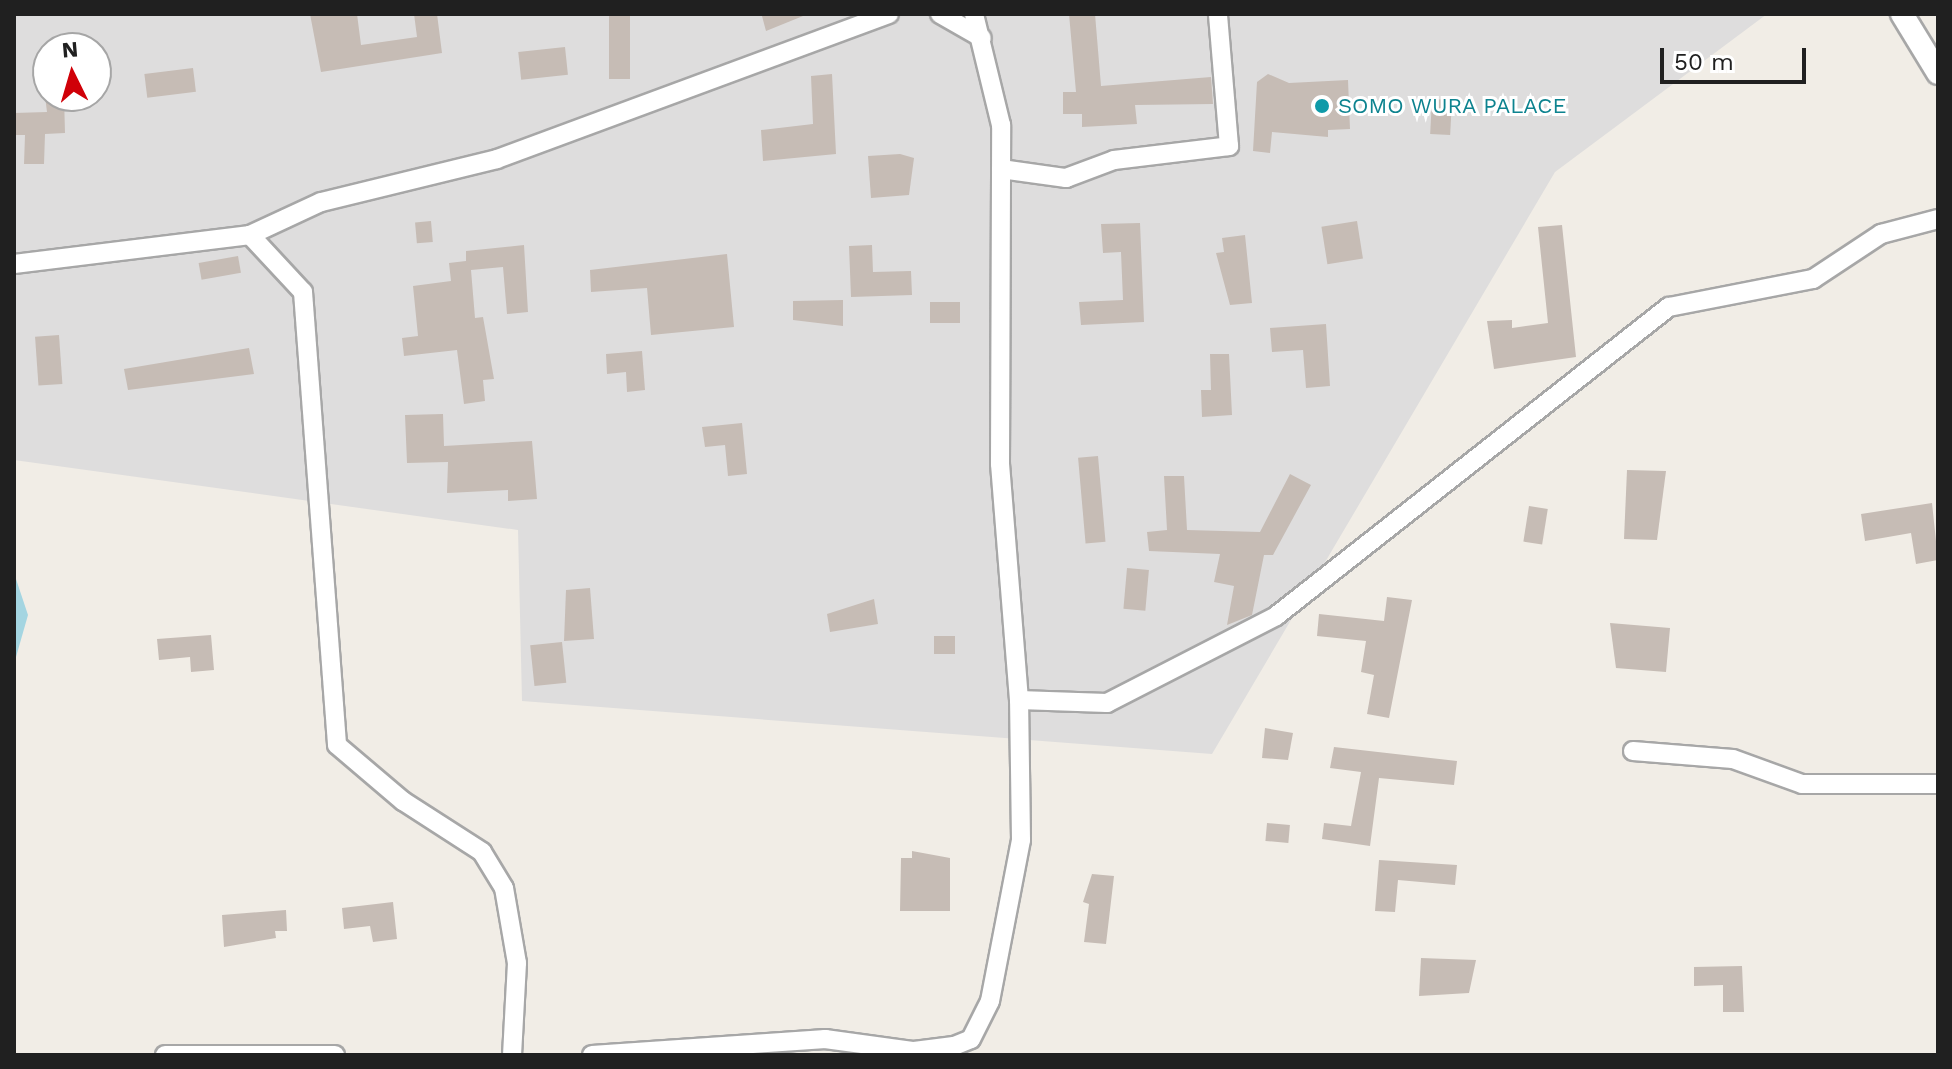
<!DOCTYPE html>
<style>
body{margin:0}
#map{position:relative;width:1952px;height:1069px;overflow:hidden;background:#f1ede6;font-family:"Work Sans",sans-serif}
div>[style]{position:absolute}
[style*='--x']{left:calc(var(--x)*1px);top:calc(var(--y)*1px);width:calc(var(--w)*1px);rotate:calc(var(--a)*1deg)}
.residential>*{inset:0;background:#dedddd}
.water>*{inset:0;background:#a4d5e1}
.building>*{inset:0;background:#c6bcb5;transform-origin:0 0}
.roads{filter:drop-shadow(2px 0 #a7a7a7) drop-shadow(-2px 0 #a7a7a7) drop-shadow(0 2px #a7a7a7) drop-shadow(0 -2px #a7a7a7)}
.minor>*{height:18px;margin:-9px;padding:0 9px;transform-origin:9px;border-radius:9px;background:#fff}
.tertiary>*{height:22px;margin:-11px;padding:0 11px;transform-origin:11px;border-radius:11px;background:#fff}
.dots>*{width:22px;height:22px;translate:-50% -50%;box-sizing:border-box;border:4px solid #fff;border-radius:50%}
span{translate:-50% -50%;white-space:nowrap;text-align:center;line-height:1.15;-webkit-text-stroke:6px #fff;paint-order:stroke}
.culture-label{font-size:22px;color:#0d838f}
.left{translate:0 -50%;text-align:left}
.frame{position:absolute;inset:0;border:16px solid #202020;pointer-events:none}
.north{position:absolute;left:32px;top:32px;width:80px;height:80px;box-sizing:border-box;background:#fff;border:2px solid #a6a6a6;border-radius:50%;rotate:355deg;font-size:22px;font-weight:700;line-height:32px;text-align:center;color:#202020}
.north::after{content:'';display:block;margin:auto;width:28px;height:36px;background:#d00008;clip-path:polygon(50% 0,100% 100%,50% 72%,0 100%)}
.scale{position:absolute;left:1660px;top:48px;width:146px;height:36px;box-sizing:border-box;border:4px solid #202020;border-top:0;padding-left:10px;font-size:24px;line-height:28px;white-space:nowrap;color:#202020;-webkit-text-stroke:6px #fff;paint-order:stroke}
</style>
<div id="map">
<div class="residential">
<div style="clip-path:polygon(evenodd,14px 14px,1767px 14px,1555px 172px,1212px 754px,522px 701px,518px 530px,14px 460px,14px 14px,48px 48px,96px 48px,96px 96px,48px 96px,48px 48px)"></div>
</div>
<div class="water">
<div style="clip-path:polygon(14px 573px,28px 615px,14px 664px)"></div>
</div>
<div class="building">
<div style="clip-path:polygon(310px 14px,357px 14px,361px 45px,417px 37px,414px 14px,437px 14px,442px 53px,321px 72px)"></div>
<div style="left:609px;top:14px;width:21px;height:65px"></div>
<div style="clip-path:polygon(808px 14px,766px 31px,762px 16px,771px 14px)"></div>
<div style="clip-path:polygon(1069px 14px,1095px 14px,1101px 86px,1211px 77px,1213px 104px,1135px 105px,1137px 124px,1082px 127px,1082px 114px,1063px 114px,1063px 92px,1076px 92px)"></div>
<div style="left:565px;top:47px;width:28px;height:47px;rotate:84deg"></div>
<div style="left:193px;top:68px;width:24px;height:49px;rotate:83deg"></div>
<div style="clip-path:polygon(832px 74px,836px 154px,763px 161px,761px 130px,813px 124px,811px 76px)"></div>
<div style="clip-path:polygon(1268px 74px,1289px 83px,1348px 80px,1350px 129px,1328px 130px,1328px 137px,1272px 132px,1270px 153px,1253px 151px,1257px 82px)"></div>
<div style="clip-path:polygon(45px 96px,64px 96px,65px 133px,45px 134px,44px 164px,24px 164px,25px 135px,14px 135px,14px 113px,47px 112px)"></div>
<div style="left:1432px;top:99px;width:20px;height:35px;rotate:3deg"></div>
<div style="clip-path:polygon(900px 154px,914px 158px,909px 195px,871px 198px,868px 156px)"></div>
<div style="left:431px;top:221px;width:21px;height:16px;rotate:85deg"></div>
<div style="left:1357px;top:221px;width:38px;height:36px;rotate:81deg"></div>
<div style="clip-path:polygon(1140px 223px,1144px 322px,1081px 325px,1079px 302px,1123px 300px,1121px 252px,1103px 253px,1101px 224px)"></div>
<div style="clip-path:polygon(1562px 225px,1576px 357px,1494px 369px,1487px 321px,1512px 320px,1512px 328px,1548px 323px,1538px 227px)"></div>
<div style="clip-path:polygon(1245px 235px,1252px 303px,1230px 305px,1216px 253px,1224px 252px,1222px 238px)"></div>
<div style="clip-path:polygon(524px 245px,528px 312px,507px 314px,503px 267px,471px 270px,475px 318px,483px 317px,494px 379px,483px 380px,485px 401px,464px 404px,457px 350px,404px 356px,402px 338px,418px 336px,413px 286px,451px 281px,449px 263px,466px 261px,466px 251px)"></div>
<div style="clip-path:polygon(872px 245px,873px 272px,911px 271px,912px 295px,851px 297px,849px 246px)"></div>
<div style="clip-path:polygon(727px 254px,734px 327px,651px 335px,647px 288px,591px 292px,590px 270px)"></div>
<div style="left:238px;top:256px;width:17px;height:40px;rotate:80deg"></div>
<div style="clip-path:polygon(843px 300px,843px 326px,793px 320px,793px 301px)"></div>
<div style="left:930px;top:302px;width:30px;height:21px"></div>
<div style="clip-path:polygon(1326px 324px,1330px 386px,1306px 388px,1303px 350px,1272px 352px,1270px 328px)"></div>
<div style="left:59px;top:335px;width:49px;height:24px;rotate:86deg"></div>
<div style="clip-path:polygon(249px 348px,254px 374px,128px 390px,124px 369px)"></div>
<div style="clip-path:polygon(642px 351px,645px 390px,627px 392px,626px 372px,607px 374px,606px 354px)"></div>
<div style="clip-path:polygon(1210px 354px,1229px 354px,1232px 415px,1202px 417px,1201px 390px,1211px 390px)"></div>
<div style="clip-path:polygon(443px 414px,444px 446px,532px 441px,537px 499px,508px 501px,508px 490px,447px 493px,448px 462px,407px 463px,405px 415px)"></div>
<div style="clip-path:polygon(742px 423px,747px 474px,728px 476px,725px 445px,705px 447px,702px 427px)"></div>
<div style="left:1098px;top:456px;width:86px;height:20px;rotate:85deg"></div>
<div style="clip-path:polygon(1627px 470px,1666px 471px,1657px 540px,1624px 539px)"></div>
<div style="clip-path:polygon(1290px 474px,1311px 485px,1273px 555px,1264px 555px,1252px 615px,1227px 625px,1234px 586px,1214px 582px,1220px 554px,1149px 551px,1147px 532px,1167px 530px,1164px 476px,1184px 476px,1187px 530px,1260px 532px)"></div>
<div style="clip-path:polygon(1932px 503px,1938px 560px,1916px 564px,1911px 533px,1865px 541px,1861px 514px)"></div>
<div style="left:1529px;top:506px;width:19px;height:36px;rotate:9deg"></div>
<div style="left:1127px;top:568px;width:22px;height:41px;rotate:5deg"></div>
<div style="clip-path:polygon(590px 588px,594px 639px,564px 641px,566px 590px)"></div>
<div style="clip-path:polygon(1387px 597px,1412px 600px,1389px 718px,1367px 714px,1374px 675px,1361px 672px,1366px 641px,1317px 636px,1319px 614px,1384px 621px)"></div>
<div style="clip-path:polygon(874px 599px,878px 624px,830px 632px,827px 614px)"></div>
<div style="clip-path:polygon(1610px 623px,1670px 628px,1666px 672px,1616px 668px)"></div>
<div style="clip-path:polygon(211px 635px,214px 670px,191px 672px,190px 657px,159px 660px,157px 639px)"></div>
<div style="left:955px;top:636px;width:18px;height:21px;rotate:90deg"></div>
<div style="left:562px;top:642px;width:41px;height:32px;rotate:84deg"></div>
<div style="clip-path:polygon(1265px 728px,1293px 733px,1288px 760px,1262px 758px)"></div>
<div style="clip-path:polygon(1334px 747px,1457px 761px,1454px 785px,1379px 778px,1370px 846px,1322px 839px,1324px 823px,1351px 826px,1361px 772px,1330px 768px)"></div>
<div style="left:1267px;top:823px;width:23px;height:18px;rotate:5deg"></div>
<div style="clip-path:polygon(912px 851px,950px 858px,950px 911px,900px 911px,901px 858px,912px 858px)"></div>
<div style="clip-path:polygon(1379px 860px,1457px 865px,1455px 885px,1398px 880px,1395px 912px,1375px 911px)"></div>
<div style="clip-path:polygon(1092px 874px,1114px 876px,1106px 944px,1084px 942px,1089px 904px,1083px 902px)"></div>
<div style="clip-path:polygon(393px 902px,397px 939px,373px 942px,370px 926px,344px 929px,342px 908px)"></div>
<div style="clip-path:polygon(286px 910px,287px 931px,275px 931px,276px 938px,224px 947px,222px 915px)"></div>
<div style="clip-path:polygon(1421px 958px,1476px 960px,1469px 993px,1419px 996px)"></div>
<div style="clip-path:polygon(1742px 966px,1744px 1012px,1723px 1012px,1723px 985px,1694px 986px,1694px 967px)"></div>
</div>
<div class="roads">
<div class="minor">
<div style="--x:940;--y:14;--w:48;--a:29.7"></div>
<div style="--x:1001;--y:169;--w:66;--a:7.9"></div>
<div style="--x:1066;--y:178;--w:51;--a:-20.6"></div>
<div style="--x:1114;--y:160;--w:116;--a:-6.9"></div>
<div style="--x:1229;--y:146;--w:132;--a:-94.8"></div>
<div style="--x:250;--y:235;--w:78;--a:47.1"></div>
<div style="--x:303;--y:292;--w:454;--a:85.7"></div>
<div style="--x:337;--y:745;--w:87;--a:40.3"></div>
<div style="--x:403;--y:801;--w:94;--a:32.8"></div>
<div style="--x:482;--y:852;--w:42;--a:58.6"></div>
<div style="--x:504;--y:888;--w:76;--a:80.2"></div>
<div style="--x:517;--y:963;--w:92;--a:93.1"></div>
<div style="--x:14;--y:264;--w:238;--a:-7"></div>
<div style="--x:250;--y:235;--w:78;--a:-24.9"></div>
<div style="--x:321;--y:202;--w:181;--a:-13.7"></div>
<div style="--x:497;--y:159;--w:418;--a:-20.3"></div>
<div style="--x:1019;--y:700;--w:88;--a:2"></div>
<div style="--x:1107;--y:703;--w:190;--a:-27.2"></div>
<div style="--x:1276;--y:616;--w:500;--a:-38.2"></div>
<div style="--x:1669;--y:307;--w:147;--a:-11"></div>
<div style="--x:1813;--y:279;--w:82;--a:-33.5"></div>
<div style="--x:1881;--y:234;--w:59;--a:-14.7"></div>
<div style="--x:1633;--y:751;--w:100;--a:4.6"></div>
<div style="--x:1733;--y:759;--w:73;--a:19.9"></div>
<div style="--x:1802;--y:784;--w:136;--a:0"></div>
<div style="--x:165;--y:1055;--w:170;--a:0"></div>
<div style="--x:592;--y:1055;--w:234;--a:-3.9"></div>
<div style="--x:825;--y:1039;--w:90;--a:7.7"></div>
<div style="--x:914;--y:1051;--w:40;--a:-7.1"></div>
<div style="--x:954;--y:1046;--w:18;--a:-22"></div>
<div style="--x:971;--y:1039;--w:42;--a:-63.4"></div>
<div style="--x:990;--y:1001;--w:164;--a:-79.1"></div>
<div style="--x:1021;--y:840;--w:140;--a:-90.8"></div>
<div style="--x:1019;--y:700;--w:237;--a:-94.6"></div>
<div style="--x:1000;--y:464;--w:339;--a:-89.8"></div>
<div style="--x:1001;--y:125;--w:114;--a:-103.7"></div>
</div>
<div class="tertiary">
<div style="--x:1902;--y:14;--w:69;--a:58.6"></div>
</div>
</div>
<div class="dots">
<div style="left:1322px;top:106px;background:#0f9aa8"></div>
</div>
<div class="culture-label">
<span class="left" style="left:1338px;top:106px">SOMO WURA PALACE</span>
</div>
<div class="frame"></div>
<div class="north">N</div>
<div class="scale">50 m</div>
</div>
